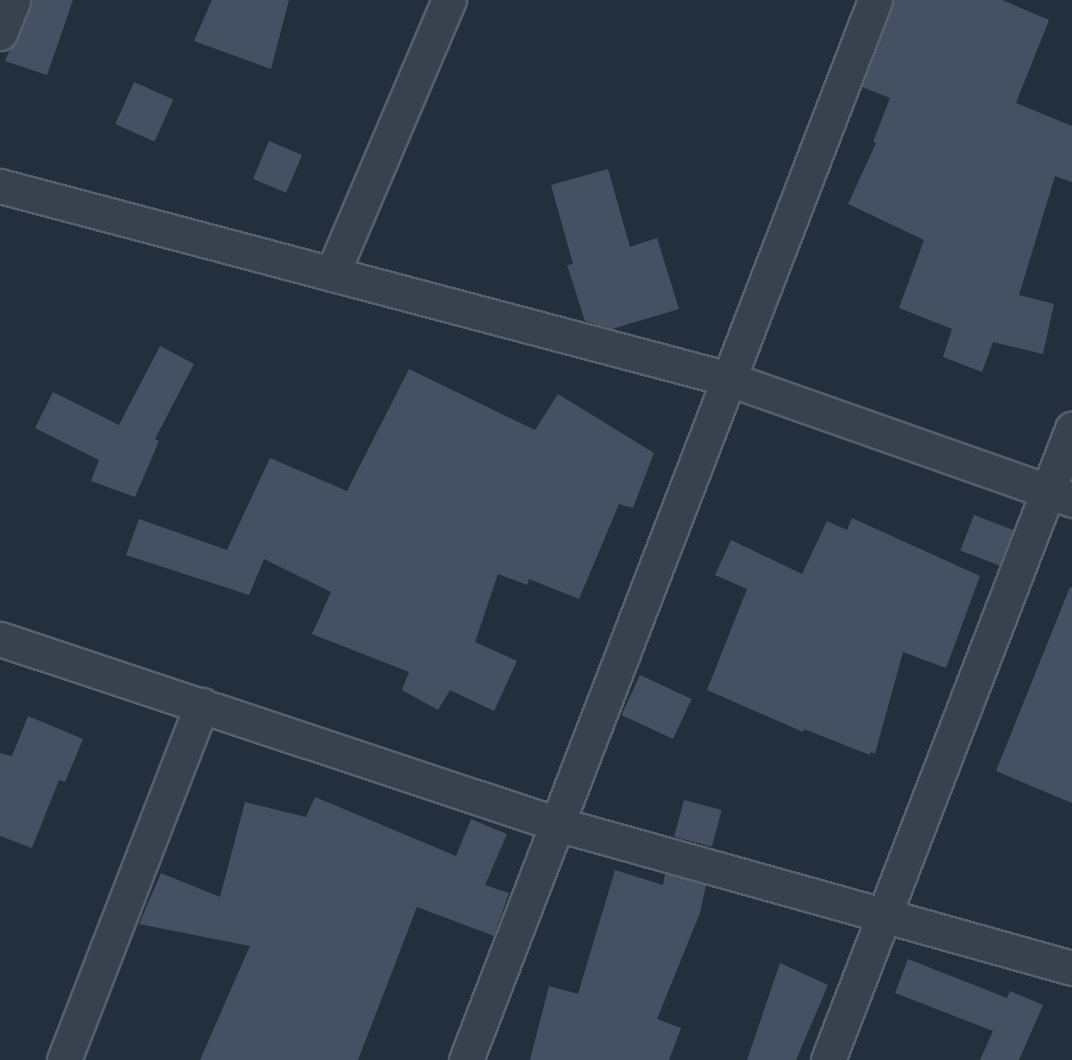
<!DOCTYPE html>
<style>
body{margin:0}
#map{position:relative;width:1072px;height:1060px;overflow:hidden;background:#242f3e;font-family:"DejaVu Sans",sans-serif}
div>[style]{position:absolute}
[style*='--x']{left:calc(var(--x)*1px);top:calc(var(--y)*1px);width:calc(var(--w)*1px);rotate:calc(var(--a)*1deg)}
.building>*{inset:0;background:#455162;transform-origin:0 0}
.roads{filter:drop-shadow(2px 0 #565f6c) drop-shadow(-2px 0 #565f6c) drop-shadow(0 2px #565f6c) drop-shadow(0 -2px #565f6c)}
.street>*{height:33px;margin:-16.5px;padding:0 16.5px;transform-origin:16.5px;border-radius:16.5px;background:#38414e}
span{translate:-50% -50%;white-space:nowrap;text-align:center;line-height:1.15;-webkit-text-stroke:6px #1d2633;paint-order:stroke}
</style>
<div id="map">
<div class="building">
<div style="clip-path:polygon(31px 0,73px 0,47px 75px,5px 61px)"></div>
<div style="clip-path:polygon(212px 0,289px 0,271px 69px,194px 41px)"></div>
<div style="clip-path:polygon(893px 0,1002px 0,1049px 20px,1016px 103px,1072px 126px,1072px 182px,1055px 176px,1019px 295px,1054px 304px,1043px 354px,993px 342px,982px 372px,943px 357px,952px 329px,899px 308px,924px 240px,848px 204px,876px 143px,873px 142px,890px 98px,862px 87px)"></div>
<div style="left:134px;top:82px;width:43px;height:46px;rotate:24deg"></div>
<div style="left:269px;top:141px;width:36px;height:41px;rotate:23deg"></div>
<div style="clip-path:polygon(608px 169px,630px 247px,657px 238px,679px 309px,612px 329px,585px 321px,567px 265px,573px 264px,551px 185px)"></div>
<div style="clip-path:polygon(160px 346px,194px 364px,155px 439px,159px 441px,135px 497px,91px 481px,99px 460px,35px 428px,53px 392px,119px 425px)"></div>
<div style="clip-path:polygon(409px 369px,535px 430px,558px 394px,654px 453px,633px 508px,619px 504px,579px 599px,529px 579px,527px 585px,498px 574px,475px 642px,517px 661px,494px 711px,450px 690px,438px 710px,402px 690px,409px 672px,312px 634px,331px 592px,264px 559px,249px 595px,126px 555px,139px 519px,227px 550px,270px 458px,347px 491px)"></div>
<div style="left:974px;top:515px;width:42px;height:38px;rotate:21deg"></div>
<div style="clip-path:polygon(852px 518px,980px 576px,946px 668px,903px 652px,875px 754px,871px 752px,870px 755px,804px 729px,803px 732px,707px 690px,747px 589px,715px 575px,731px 540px,802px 574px,827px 521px,847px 530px)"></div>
<div style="clip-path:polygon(1070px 587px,1072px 588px,1072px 803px,996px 771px)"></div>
<div style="left:640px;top:675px;width:57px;height:44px;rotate:25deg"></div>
<div style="clip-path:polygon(28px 716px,83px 739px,65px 782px,59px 780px,32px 848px,0 836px,0 753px,12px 756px)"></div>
<div style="clip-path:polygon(315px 797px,456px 856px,471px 819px,507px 834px,485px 885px,509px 893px,494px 936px,417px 907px,358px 1060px,200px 1060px,250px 946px,139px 924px,161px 873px,220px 897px,245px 802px,306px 817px)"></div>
<div style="left:684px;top:800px;width:39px;height:38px;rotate:15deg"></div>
<div style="clip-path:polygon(615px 870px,663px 885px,665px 874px,706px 885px,700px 913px,657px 1019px,681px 1028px,669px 1060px,530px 1060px,549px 986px,578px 994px)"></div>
<div style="clip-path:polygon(908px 959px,1007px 998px,1010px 991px,1043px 1005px,1019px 1060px,980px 1060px,993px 1031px,895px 993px)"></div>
<div style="clip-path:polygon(780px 963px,828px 985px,796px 1060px,747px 1060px)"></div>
</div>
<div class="roads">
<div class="street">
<div style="--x:0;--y:33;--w:35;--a:-68"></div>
<div style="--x:0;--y:186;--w:754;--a:14.83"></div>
<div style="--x:729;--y:379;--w:364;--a:19.4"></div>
<div style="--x:332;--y:274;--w:298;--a:-66.9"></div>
<div style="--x:0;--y:639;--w:587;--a:18.37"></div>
<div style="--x:557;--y:824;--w:535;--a:15.62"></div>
<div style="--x:64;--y:1060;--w:381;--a:-68.8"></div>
<div style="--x:466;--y:1060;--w:1136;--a:-68.9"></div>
<div style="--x:828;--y:1060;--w:677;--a:-68.86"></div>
</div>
</div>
</div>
